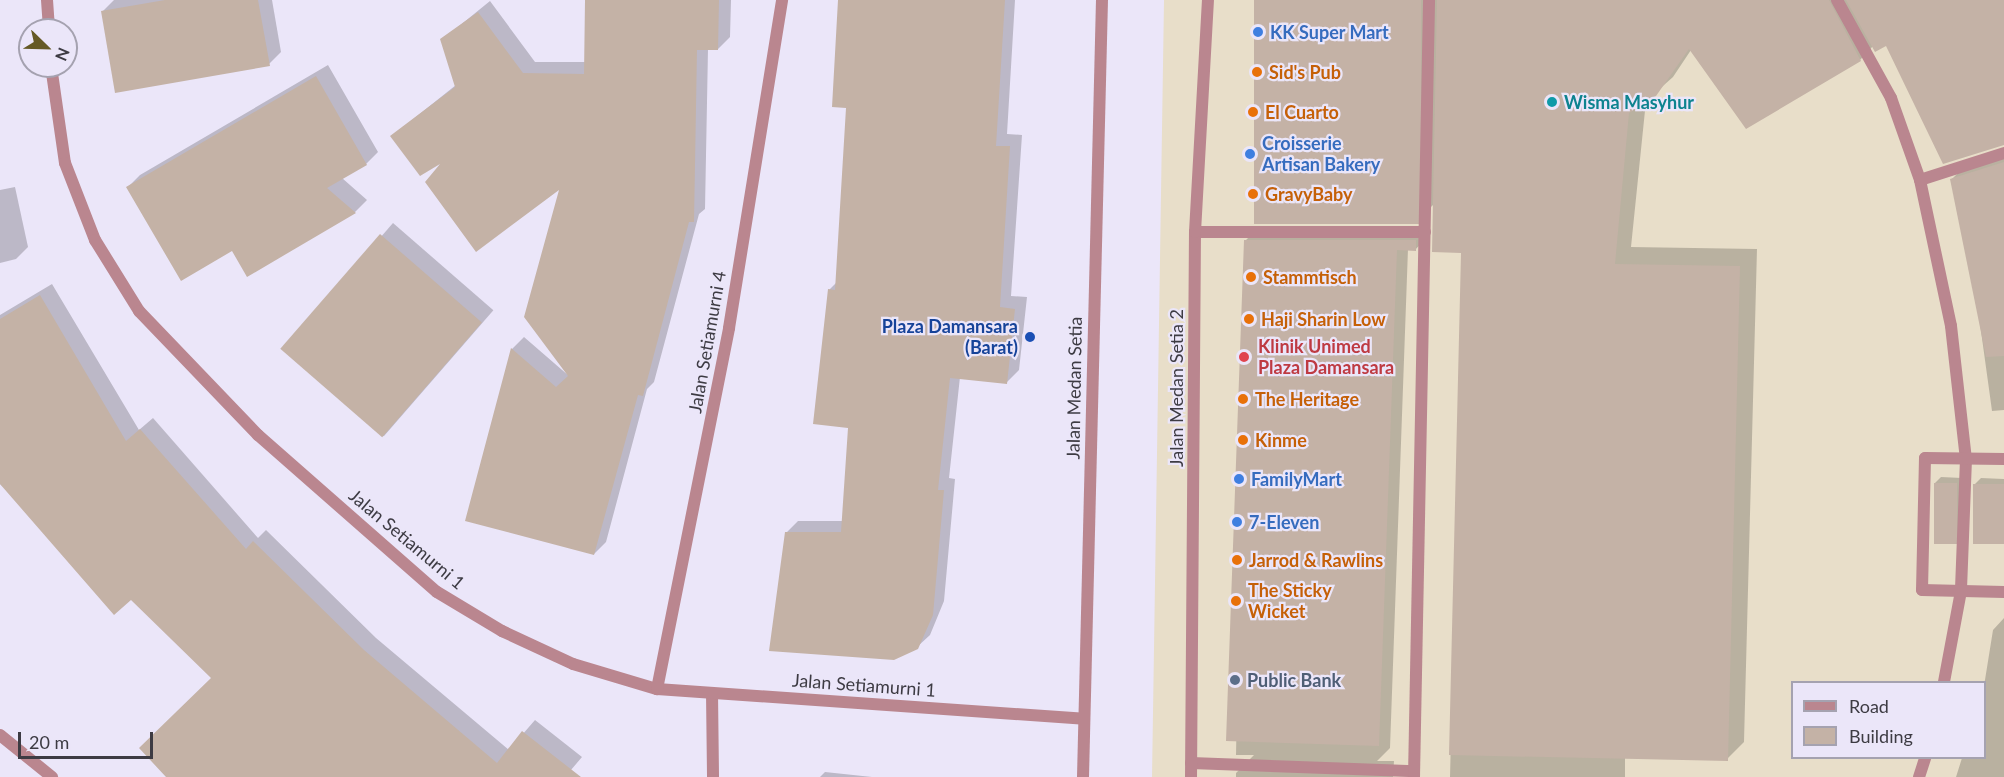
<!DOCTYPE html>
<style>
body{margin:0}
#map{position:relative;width:2004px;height:777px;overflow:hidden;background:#ebe6f9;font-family:Lato,sans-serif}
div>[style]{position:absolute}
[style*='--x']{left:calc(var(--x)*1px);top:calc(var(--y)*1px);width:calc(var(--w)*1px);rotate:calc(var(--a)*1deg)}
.commercial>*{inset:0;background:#e8dec9}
.shadow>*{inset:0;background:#0003;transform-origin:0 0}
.building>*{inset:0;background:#c4b2a6;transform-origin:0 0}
.service>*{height:12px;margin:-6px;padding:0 6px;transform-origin:6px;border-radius:6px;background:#ba868f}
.minor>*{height:12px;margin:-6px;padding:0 6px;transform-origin:6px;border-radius:6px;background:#ba868f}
.tertiary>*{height:12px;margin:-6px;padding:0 6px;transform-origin:6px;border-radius:6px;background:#ba868f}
.dots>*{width:16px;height:16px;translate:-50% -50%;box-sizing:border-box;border:3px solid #ebe6f9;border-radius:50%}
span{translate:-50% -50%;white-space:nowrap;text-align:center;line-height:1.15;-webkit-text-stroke:4.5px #ebe6f9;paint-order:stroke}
.shop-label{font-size:18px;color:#366cbe;font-weight:700}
.left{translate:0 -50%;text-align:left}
.food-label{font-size:18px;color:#c56008;font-weight:700}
.culture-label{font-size:18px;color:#0d838f;font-weight:700}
.transit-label{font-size:18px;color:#164399;font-weight:700}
.right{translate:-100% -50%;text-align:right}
.street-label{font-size:18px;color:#3d3b43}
.health-label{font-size:18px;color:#be3a42;font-weight:700}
.service-label{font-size:18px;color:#4e5e75;font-weight:700}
.legend{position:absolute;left:1791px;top:681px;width:195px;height:78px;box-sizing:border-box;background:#ebe6f9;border:2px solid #a5a2b0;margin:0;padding:8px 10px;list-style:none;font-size:18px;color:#3d3b43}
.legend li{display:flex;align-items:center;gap:12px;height:30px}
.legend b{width:30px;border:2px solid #a5a2b0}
.north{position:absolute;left:18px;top:18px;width:60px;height:60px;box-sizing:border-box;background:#ebe6f9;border:2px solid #a5a2b0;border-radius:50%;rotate:113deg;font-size:16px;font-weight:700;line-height:24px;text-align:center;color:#3d3b43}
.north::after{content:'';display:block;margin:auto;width:21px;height:27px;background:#655925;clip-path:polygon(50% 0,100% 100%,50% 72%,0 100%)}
.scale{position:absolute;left:18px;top:732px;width:135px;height:27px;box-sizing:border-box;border:3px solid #3d3b43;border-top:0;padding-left:8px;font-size:18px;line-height:21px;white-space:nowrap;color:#3d3b43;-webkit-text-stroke:4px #ebe6f9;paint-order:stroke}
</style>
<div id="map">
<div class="commercial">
<div style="clip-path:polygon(evenodd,1164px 0,2004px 0,2004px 777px,1152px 777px,1164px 0,1792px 682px,1984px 682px,1984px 758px,1792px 758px,1792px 682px)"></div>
</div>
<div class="shadow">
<div style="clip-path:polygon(114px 0,272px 0,281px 52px,269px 64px,103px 11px)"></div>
<div style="clip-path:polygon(586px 0,731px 0,730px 37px,718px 49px,708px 49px,705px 209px,699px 214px,654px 382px,647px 389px,606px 542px,594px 554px,467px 520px,512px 349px,524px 337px,569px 376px,561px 186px,446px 160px,392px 136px,456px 85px,442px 40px,490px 1px,535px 62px,585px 62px)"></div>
<div style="clip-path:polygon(840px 0,1015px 0,1007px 134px,1022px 135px,1011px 296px,1027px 297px,1019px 370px,1007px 382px,960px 377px,949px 478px,955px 479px,944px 601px,930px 635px,917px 647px,786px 533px,798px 521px,843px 521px,849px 426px,829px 290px,837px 282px,848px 107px)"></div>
<div style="clip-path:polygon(1255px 0,2004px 0,2004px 145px,1887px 44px,1873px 46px,1860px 60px,1691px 50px,1673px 77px,1646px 101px,1631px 247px,1757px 249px,1744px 742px,1727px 759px,1625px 757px,1625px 777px,1450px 777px,1463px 251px,1435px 203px,1416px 222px)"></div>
<div style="clip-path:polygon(328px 65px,378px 152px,366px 164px,342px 178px,367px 200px,355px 212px,247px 275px,232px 249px,128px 187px,140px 175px)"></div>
<div style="clip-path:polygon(2004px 151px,2004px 410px,1992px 411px,1977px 302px,1951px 180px,1969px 162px)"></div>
<div style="clip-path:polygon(15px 187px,28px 247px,16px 259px,0 263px,0 190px)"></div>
<div style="left:393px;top:223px;width:133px;height:167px;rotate:41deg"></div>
<div style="clip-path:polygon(1257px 229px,1427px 237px,1415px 250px,1408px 249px,1390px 748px,1377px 761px,1394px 761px,1393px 777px,1236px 777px,1236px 773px,1254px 755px,1236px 755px,1245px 241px)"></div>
<div style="clip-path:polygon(52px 284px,139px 430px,153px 418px,258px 538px,266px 530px,376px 638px,509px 750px,535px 720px,582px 757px,565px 777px,168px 777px,213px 678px,131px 598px,0 484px,0 315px)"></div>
<div style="clip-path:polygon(1941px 477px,1962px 478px,1960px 536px,1954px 543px,1935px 483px)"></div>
<div style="clip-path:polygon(1981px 478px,2004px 479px,2004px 544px,1975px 484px)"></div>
<div style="clip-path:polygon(2004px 618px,2004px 777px,1956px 777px,1962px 758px,1984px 758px,1984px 686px,1993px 630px)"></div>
<div style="clip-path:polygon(825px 772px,872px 777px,820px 777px)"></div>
</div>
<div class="building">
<div style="clip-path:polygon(165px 0,258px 0,270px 66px,115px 93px,101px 11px)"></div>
<div style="clip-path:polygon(585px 0,719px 0,718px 50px,697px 50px,694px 222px,689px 222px,643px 396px,638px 395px,594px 555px,465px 521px,511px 348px,556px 387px,568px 376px,524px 317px,559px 190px,476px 252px,425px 182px,440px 164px,420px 176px,390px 136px,455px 87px,440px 39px,478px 12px,523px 73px,584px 74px)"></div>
<div style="clip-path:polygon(838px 0,1005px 0,996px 146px,1010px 146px,1000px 307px,1015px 309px,1007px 384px,950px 378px,938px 490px,944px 490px,933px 615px,918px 649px,894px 660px,769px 651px,785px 532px,841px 532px,848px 428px,813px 424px,828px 289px,835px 290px,846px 108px,832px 107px)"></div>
<div style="left:1254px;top:0;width:167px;height:224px"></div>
<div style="clip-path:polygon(1437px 0,1829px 0,1861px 61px,1746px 129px,1689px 49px,1656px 96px,1629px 113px,1615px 264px,1740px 266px,1728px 761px,1449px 755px,1461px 253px,1432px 252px)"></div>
<div style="clip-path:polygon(1846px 0,2004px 0,2004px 145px,1943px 164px,1886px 46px,1875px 52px)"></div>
<div style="clip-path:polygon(316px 76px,367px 165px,327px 188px,356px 213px,247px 277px,232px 251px,181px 281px,126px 187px)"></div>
<div style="clip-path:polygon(2004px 162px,2004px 356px,1986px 357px,1950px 179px)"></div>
<div style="left:380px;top:234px;width:135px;height:152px;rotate:41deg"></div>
<div style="clip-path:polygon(1244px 240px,1416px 240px,1416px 251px,1397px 250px,1379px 746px,1226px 741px)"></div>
<div style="clip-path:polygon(40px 295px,126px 441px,140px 429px,246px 549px,253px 541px,364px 650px,497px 763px,522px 731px,581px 777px,166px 777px,139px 748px,211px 678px,131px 600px,114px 615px,0 484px,0 319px)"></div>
<div style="left:1934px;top:483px;width:23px;height:61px"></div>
<div style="left:1973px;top:484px;width:31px;height:60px"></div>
</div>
<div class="service">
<div style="--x:1837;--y:0;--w:112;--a:61.1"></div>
<div style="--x:1891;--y:98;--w:87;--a:70.5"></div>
<div style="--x:1920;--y:180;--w:149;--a:78"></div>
<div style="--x:1951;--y:326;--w:134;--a:83.6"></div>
<div style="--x:1966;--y:459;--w:132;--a:92.2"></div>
<div style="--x:1961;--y:591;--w:93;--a:100.6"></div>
<div style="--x:1920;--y:180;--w:88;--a:-17.8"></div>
<div style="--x:1195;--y:232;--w:230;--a:0"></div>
<div style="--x:2004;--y:459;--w:79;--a:-179.3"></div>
<div style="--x:1925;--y:458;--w:132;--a:91.3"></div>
<div style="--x:1922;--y:590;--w:82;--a:1.4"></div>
<div style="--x:712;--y:693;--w:84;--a:89.3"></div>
<div style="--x:1191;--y:763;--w:223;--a:2.1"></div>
<div style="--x:1191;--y:777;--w:545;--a:-89.58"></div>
<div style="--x:1195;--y:232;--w:232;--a:-86.8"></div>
<div style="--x:1414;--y:777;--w:777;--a:-88.89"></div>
<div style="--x:1919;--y:777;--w:20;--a:-72"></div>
</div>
<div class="minor">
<div style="--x:47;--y:0;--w:30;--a:86"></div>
<div style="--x:51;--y:66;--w:98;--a:81.8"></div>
<div style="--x:65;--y:163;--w:83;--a:68.7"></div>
<div style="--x:95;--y:240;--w:84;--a:58.2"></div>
<div style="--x:139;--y:311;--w:172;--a:46.2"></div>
<div style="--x:258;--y:435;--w:238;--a:41.3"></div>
<div style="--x:437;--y:592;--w:76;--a:31"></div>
<div style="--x:502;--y:631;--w:78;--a:24.9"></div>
<div style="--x:573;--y:664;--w:88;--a:16.6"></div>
<div style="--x:657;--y:689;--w:428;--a:4"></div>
<div style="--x:657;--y:689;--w:368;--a:-78.7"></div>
<div style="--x:729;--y:328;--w:332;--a:-80.8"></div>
<div style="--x:0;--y:735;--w:67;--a:38.9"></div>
</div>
<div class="tertiary">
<div style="--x:1083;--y:777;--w:777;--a:-88.6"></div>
</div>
<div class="dots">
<div style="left:1258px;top:32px;background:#3f7fe0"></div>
<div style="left:1257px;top:72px;background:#e8710a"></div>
<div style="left:1552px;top:102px;background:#0f9aa8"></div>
<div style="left:1253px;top:112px;background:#e8710a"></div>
<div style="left:1250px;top:154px;background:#3f7fe0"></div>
<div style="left:1253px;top:194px;background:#e8710a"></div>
<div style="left:1251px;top:277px;background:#e8710a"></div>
<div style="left:1249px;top:319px;background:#e8710a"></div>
<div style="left:1030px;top:337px;background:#1a4fb4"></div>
<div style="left:1244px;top:357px;background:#e0444e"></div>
<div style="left:1243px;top:399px;background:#e8710a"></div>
<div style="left:1243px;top:440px;background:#e8710a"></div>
<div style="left:1239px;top:479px;background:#3f7fe0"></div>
<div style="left:1237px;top:522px;background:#3f7fe0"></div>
<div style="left:1237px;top:560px;background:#e8710a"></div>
<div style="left:1236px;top:601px;background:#e8710a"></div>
<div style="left:1235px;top:680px;background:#5c6f8a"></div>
</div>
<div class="shop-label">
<span class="left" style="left:1270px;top:32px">KK Super Mart</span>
<span class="left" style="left:1262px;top:154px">Croisserie<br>Artisan Bakery</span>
<span class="left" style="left:1251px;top:479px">FamilyMart</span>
<span class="left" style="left:1249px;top:522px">7-Eleven</span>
</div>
<div class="food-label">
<span class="left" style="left:1269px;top:72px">Sid's Pub</span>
<span class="left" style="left:1265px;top:112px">El Cuarto</span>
<span class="left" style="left:1265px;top:194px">GravyBaby</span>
<span class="left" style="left:1263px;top:277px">Stammtisch</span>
<span class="left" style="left:1261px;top:319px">Haji Sharin Low</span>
<span class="left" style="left:1255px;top:399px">The Heritage</span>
<span class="left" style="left:1255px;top:440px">Kinme</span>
<span class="left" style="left:1249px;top:560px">Jarrod &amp; Rawlins</span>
<span class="left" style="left:1248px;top:601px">The Sticky<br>Wicket</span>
</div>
<div class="culture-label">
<span class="left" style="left:1564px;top:102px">Wisma Masyhur</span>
</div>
<div class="transit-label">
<span class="right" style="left:1018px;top:337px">Plaza Damansara<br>(Barat)</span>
</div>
<div class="street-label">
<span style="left:707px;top:342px;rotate:-80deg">Jalan Setiamurni 4</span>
<span style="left:1074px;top:388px;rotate:-89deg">Jalan Medan Setia</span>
<span style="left:1176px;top:388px;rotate:-90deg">Jalan Medan Setia 2</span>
<span style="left:407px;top:539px;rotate:40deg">Jalan Setiamurni 1</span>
<span style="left:864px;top:685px;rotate:4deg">Jalan Setiamurni 1</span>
</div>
<div class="health-label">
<span class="left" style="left:1258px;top:357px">Klinik Unimed<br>Plaza Damansara</span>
</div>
<div class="service-label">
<span class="left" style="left:1247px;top:680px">Public Bank</span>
</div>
<ul class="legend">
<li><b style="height:8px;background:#ba868f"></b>Road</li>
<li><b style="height:16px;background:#c4b2a6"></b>Building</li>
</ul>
<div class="north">N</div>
<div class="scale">20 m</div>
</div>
